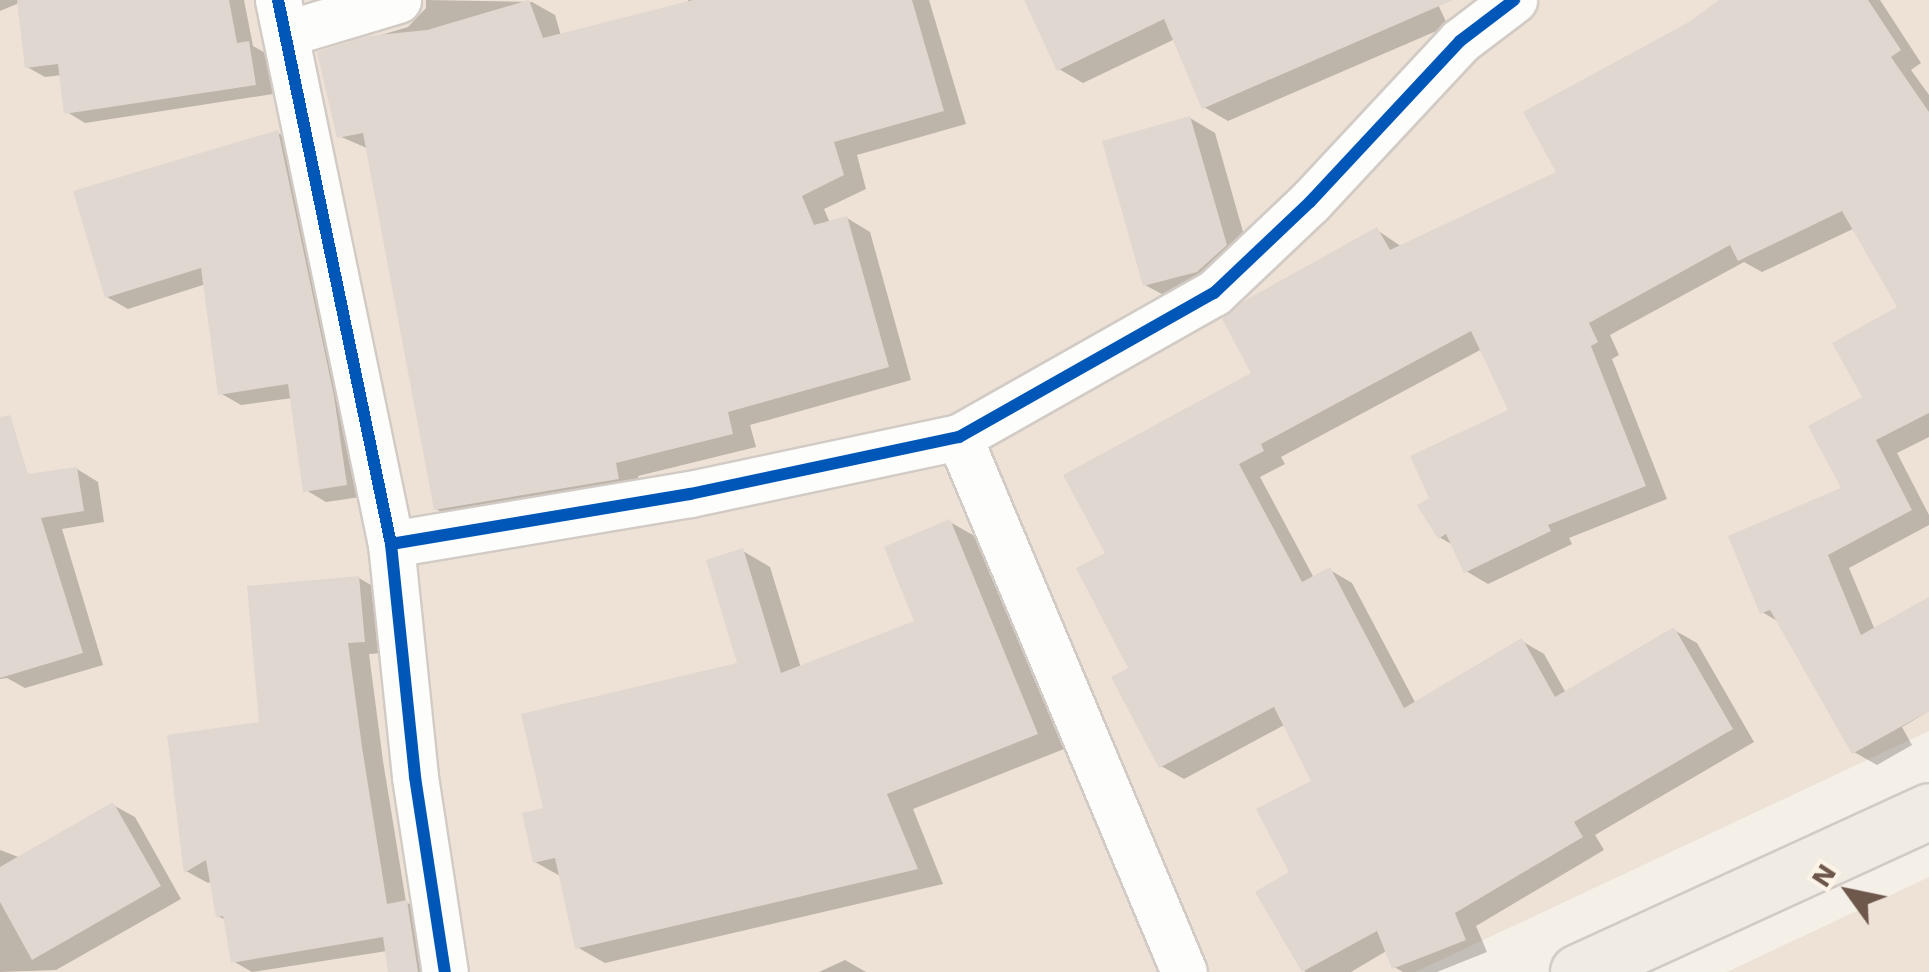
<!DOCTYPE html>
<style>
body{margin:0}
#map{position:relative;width:1929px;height:972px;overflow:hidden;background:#f4efe7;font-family:"Work Sans",sans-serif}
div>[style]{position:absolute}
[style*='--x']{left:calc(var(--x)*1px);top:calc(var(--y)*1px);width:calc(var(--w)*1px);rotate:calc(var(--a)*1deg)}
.residential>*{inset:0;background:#ede2d5}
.shadow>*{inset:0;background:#0003}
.building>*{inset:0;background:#e0d7d0}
.roads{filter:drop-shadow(2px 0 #d2cbc5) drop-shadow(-2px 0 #d2cbc5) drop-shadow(0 2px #d2cbc5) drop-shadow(0 -2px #d2cbc5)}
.street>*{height:45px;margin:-22.5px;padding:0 22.5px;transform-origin:22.5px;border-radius:22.5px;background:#fdfdfb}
.primary>*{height:55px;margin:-27.5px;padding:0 27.5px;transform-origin:27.5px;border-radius:27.5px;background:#f0ece4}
.cycleway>*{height:12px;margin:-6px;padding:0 6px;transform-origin:6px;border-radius:6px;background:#0057b8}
span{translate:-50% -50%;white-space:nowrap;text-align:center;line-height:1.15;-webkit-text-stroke:8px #fdf4e7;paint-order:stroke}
.north{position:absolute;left:1799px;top:842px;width:100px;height:100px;-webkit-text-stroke:8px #fdf4e7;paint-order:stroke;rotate:303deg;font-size:28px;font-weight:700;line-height:40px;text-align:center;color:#6e574b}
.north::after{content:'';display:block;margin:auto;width:35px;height:45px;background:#6e574b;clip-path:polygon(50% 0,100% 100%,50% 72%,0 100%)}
</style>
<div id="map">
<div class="residential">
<div style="clip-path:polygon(0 0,1929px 0,1929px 731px,1415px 972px,0 972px)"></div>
<div style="clip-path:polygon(1929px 877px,1929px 972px,1727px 972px)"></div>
</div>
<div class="shadow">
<div style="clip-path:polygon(0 0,244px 0,253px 46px,267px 54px,273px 94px,85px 123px,67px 112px,62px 75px,45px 77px,27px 67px,19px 3px,0 11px)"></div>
<div style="clip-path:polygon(426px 0,532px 2px,555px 15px,561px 36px,689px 4px,688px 0,929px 0,966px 124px,857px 155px,866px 189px,824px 209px,830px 223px,847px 218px,870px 232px,911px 380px,750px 425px,756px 447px,638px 476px,641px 492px,460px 522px,436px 509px,369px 149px,339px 136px,320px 53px,408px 27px,426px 8px)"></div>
<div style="clip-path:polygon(1026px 0,1436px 0,1448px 26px,1228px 121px,1204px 107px,1175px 39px,1083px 83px,1059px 69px)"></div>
<div style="clip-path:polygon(1723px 0,1880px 0,1921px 63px,1911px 70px,1929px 95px,1929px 437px,1897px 453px,1929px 515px,1929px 525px,1849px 568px,1875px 630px,1929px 600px,1929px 711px,1902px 727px,1912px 745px,1877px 765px,1854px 752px,1779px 622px,1762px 612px,1845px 489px,1866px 398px,1901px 308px,1855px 228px,1762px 272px,1744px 262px,1610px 335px,1619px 355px,1612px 359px,1667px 499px,1569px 538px,1572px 544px,1488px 584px,1466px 571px,1453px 545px,1439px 537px,1432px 499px,1511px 411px,1482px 349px,1281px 457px,1285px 464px,1260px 477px,1314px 578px,1330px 570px,1352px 583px,1416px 704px,1522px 641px,1544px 654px,1566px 693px,1674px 630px,1697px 643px,1754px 742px,1595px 835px,1604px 850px,1476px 926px,1487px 952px,1437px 972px,1403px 972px,1394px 967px,1388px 950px,1351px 972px,1305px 972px,1258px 893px,1292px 873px,1315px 782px,1286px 724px,1184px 779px,1161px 766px,1131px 669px,1109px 554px,1377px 230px,1402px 247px,1560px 173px,1691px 24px)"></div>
<div style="clip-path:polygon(1190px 118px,1215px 133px,1251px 260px,1171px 299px,1145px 285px)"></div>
<div style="clip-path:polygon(278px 133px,299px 145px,367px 496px,326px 502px,306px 490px,292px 398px,241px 405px,220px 393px,206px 284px,128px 309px,107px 297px)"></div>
<div style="clip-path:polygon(77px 469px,98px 482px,104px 522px,62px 529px,103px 665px,25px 688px,7px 678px,0 679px,0 481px)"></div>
<div style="clip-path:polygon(950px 522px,978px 538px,1064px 749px,913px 809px,943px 884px,605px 963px,577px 947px,562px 877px,535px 862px,546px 810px,740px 665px,743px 551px,770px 567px,801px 668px,918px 622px)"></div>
<div style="clip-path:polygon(359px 578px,381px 591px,386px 653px,369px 654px,383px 761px,406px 902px,429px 915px,437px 972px,391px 972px,387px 951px,252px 972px,233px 961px,227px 921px,218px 916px,212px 881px,208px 883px,186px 871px,261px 724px)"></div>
<div style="clip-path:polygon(113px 805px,135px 817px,181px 899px,56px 970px,0 972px,0 850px,21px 858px)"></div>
<div style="clip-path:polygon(845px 960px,866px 972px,819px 972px)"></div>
</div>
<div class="building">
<div style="clip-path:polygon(17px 0,229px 0,237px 43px,249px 41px,256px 85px,64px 114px,58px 64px,25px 68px)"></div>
<div style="clip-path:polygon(529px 0,543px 38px,693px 0,912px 0,944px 111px,834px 142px,844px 175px,802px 196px,814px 225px,847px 216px,889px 367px,728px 412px,733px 434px,616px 463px,619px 479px,434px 510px,363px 133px,337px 138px,317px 52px,368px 36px,427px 30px)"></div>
<div style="clip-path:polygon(1024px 0,1453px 0,1202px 109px,1164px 19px,1057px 71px)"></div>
<div style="clip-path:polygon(1719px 0,1868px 0,1901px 50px,1891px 57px,1929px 112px,1929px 413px,1876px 440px,1912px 510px,1828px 555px,1861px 635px,1929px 597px,1929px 711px,1852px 754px,1770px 610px,1760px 614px,1728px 536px,1841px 488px,1808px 426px,1862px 397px,1832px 343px,1897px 307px,1842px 211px,1738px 261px,1730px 245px,1589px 323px,1598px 342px,1591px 346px,1646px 486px,1548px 525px,1551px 531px,1464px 573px,1446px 534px,1438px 539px,1417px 505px,1429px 498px,1410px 456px,1508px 410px,1471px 331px,1261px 444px,1264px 451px,1239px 464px,1302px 582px,1330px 567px,1404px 708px,1522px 638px,1555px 697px,1674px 627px,1733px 729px,1574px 822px,1583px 837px,1455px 913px,1466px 940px,1392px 969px,1377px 931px,1302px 972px,1255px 892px,1289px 872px,1256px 809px,1311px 781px,1274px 707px,1159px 768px,1111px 677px,1128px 668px,1076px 568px,1105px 553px,1063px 475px,1251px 373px,1222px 319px,1244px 301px,1377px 227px,1390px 250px,1556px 172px,1523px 112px,1689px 22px)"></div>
<div style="clip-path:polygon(1190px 116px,1227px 245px,1197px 272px,1143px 286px,1102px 141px)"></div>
<div style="clip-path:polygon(278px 130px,334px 396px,347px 485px,303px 492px,288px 384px,218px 395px,201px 268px,105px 298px,73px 191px)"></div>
<div style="clip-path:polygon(10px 415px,28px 474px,77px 467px,84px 511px,41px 518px,83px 653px,0 678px,0 417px)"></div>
<div style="clip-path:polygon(950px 519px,1038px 734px,887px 794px,918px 869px,575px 949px,555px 858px,533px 863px,522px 813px,543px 808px,521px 714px,737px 663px,706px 560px,743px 548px,781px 673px,914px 621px,884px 547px)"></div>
<div style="clip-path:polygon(359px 576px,365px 642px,348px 643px,362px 747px,387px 904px,407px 900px,418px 972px,388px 972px,383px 937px,231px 963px,223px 916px,216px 917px,206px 860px,184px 873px,167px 735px,259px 722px,247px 586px)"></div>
<div style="clip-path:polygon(113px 802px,161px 886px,32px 960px,0 902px,0 867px)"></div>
</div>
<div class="roads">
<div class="street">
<div style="--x:278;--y:0;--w:556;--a:78.27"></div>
<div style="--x:391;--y:544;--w:234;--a:84.1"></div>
<div style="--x:415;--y:777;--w:197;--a:81.3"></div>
<div style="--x:288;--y:33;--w:115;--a:-16.7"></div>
<div style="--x:959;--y:437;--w:580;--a:67.19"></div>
<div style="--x:391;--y:544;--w:303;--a:-9.5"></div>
<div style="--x:690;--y:494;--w:275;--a:-12"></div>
<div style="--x:959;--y:437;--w:293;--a:-29.5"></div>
<div style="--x:1214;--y:293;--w:132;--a:-43.5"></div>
<div style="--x:1310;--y:202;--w:220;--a:-47"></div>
<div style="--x:1460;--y:41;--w:68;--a:-37.2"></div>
</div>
<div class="primary">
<div style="--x:1578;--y:972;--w:386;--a:-24.6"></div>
</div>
</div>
<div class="cycleway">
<div style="--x:278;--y:0;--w:556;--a:78.27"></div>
<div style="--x:391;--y:544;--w:234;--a:84.1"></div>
<div style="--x:415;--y:777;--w:197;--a:81.3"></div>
<div style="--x:391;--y:544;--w:303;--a:-9.5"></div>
<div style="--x:690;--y:494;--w:275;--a:-12"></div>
<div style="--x:959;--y:437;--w:293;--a:-29.5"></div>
<div style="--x:1214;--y:293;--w:132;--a:-43.5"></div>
<div style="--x:1310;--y:202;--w:220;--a:-47"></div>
<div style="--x:1460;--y:41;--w:68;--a:-37.2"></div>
</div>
<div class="north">N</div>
</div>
